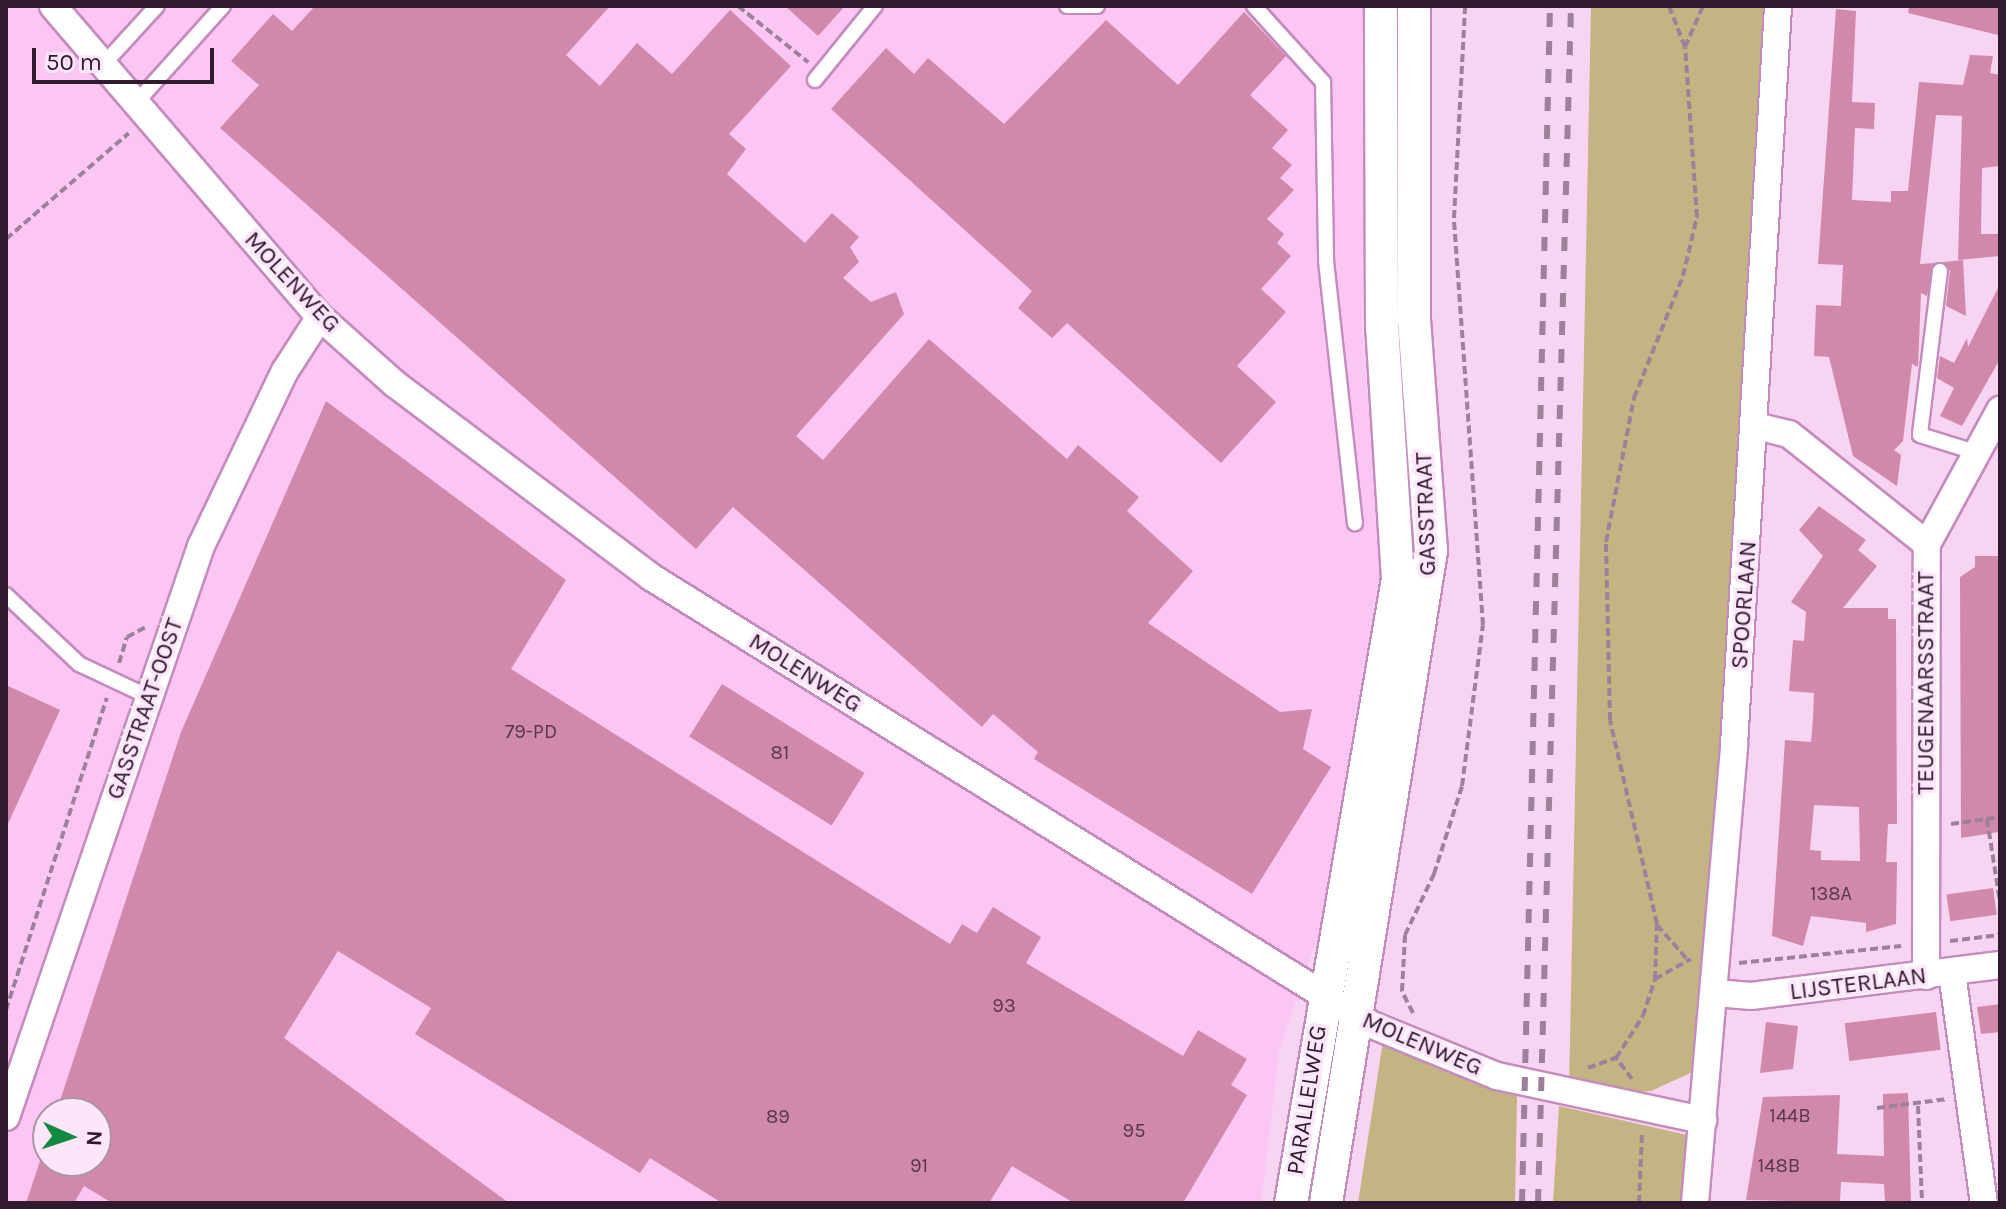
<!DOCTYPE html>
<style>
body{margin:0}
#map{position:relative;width:2006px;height:1209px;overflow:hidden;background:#f8d4f3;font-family:Karla,sans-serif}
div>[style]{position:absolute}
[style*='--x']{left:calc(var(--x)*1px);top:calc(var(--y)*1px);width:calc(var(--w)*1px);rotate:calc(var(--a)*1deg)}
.built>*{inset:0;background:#fbc6f4}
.green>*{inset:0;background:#c4b383}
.building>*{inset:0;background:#d089aa;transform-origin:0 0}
.path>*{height:4px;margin-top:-2px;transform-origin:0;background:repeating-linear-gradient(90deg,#9d809a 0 8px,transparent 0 12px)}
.roads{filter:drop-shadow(2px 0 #c48bbd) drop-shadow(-2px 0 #c48bbd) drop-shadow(0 2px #c48bbd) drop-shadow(0 -2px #c48bbd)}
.service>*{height:14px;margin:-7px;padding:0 7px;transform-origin:7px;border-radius:7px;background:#fff}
.minor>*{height:26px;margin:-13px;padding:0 13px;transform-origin:13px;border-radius:13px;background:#fff}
.tertiary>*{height:32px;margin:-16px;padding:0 16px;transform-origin:16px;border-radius:16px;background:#fff}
.rail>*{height:6px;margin-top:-3px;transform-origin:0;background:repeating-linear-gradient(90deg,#9d809a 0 14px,transparent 0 28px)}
span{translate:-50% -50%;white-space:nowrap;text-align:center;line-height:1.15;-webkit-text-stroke:7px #fee6fa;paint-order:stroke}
.number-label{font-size:20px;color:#58364d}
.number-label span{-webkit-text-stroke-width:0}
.street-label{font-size:24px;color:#301a2e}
.frame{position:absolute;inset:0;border:8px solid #301a2e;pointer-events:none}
.north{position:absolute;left:32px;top:1097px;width:80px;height:80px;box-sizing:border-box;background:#fee6fa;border:2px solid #ac94a8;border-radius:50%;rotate:93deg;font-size:22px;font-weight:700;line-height:32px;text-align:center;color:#301a2e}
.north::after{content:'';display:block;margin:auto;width:28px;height:36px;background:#128a44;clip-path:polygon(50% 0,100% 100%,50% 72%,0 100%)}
.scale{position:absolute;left:32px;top:48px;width:182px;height:36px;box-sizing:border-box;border:4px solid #301a2e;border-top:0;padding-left:10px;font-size:24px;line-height:28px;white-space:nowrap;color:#301a2e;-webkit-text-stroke:6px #fee6fa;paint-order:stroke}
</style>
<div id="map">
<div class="built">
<div style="clip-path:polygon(evenodd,6px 6px,1365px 6px,1362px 328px,1381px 565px,1319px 932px,1279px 1053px,1261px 1203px,6px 1203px,6px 6px,48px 1113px,96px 1113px,96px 1161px,48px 1161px,48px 1113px)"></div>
</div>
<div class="green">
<div style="clip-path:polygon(1591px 6px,1775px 6px,1699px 1069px,1651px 1091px,1610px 1095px,1569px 1090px)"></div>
<div style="clip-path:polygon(1383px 1041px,1517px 1096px,1515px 1203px,1358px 1203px)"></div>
<div style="clip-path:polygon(1559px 1106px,1696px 1137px,1690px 1203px,1553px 1203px)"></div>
</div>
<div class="building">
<div style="clip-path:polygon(315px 6px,610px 6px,566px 55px,600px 86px,637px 43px,672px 74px,730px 10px,791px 66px,729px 134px,746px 149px,727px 174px,805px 243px,832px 213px,859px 237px,850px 247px,859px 262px,843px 278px,871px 302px,896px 292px,904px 314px,796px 436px,823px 460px,929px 339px,1067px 459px,1078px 445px,1139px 497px,1127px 511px,1193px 571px,1148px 623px,1280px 712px,1312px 709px,1303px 749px,1331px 767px,1252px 894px,1034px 759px,1038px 752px,993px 714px,982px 727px,733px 507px,696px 549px,220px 128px,259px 85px,231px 61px,273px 14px,292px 31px)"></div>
<div style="clip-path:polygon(785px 6px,845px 6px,818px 36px)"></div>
<div style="clip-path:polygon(1909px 6px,2000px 6px,1998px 35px,1908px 13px)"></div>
<div style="clip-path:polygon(1836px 9px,1856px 11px,1852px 102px,1875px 103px,1874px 129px,1855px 128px,1852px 200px,1891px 202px,1891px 191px,1908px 191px,1919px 82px,1963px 85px,1970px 55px,1993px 56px,1990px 73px,2000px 75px,2000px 166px,1982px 168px,1981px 234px,2000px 234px,2000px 256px,1958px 260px,1962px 116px,1936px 115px,1920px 264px,1935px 263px,1927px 296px,1921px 293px,1918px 367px,1912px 364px,1903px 441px,1894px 450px,1901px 455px,1897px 486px,1853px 456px,1829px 357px,1814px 356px,1816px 305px,1841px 306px,1843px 265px,1818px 264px)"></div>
<div style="clip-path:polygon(1244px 12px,1286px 56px,1250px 95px,1288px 130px,1272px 148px,1292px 165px,1280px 178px,1294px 190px,1267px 219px,1284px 234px,1277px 243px,1291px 256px,1261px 289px,1286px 312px,1237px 366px,1276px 402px,1221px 463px,1067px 323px,1052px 338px,1018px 308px,1032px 291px,831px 109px,886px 48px,914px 74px,928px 58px,1004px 124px,1106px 20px,1178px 85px)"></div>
<div style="clip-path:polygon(1963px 260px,1966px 316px,1946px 306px,1950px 271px,1944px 262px)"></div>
<div style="clip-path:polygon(2000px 284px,2000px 359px,1962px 426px,1940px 416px,1954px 388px,1937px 378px,1940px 356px,1954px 363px,1967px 338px,1968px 347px)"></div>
<div style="clip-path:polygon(326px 401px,566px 580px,511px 669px,950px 944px,962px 924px,977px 933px,993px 907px,1041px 937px,1026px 963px,1139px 1030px,1183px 1056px,1198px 1030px,1247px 1059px,1231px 1085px,1247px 1095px,1183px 1203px,1074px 1203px,1012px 1166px,989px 1203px,722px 1203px,650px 1158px,640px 1173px,415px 1034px,431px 1008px,338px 951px,284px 1038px,509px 1203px,112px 1203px,84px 1186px,74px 1203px,26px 1203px,40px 1161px,96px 1161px,96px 1113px,56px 1113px,181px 732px)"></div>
<div style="clip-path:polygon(evenodd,1819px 506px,1866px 540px,1858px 550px,1877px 566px,1843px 608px,1888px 608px,1888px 619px,1896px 619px,1897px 824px,1888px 824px,1886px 862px,1897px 862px,1896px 924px,1866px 932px,1866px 923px,1811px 916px,1803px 946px,1772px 936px,1785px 740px,1811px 742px,1813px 718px,1814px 693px,1789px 691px,1793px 640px,1804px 641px,1806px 612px,1791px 602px,1823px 556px,1799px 530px,1819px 506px,1814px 805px,1859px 807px,1860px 861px,1821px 860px,1821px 851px,1810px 850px,1814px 805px)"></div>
<div style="clip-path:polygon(1975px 556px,2000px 556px,1999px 832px,1961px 838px,1960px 577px,1975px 567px)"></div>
<div style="left:722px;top:684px;width:168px;height:62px;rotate:32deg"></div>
<div style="clip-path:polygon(6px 685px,60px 710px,6px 828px)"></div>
<div style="left:1993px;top:888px;width:27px;height:47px;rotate:82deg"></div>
<div style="clip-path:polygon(2000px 1004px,2000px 1032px,1981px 1034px,1977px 1007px)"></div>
<div style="left:1936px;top:1012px;width:38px;height:92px;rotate:83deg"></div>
<div style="clip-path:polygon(1766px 1022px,1798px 1026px,1793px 1069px,1760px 1073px)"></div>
<div style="clip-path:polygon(1908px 1093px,1911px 1203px,1885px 1203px,1884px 1184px,1841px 1182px,1840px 1202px,1746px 1200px,1763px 1097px,1840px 1095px,1837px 1154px,1884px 1156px,1883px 1094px)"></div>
</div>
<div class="path">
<div style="--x:738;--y:6;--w:90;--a:38.7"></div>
<div style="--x:1685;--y:47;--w:45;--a:-66.3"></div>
<div style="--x:6;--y:239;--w:162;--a:-40.8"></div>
<div style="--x:119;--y:663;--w:27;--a:-73"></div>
<div style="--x:127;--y:637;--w:24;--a:-28"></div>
<div style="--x:1987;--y:819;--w:84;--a:81.1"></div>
<div style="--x:1951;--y:824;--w:49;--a:-8.1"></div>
<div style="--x:1657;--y:925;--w:45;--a:48.6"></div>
<div style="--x:1950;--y:941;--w:50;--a:-6.8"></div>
<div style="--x:1739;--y:963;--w:163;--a:-6"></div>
<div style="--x:1655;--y:979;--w:41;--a:-29.1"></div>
<div style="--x:6;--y:1010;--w:328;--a:-72.1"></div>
<div style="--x:1413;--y:1013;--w:25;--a:-117"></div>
<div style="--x:1402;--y:991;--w:56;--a:-86.9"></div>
<div style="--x:1405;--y:935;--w:68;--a:-64.6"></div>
<div style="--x:1434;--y:874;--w:92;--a:-72.3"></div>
<div style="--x:1462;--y:786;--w:162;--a:-82.6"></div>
<div style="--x:1483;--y:625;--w:408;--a:-94.1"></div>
<div style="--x:1454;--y:218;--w:212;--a:-87"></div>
<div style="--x:1588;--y:1068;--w:30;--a:-20"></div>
<div style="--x:1632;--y:1079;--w:26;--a:-127"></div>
<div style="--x:1616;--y:1058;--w:50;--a:-57.3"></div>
<div style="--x:1643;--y:1016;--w:39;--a:-72"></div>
<div style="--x:1655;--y:979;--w:55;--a:-87.9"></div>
<div style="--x:1657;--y:924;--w:209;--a:-103"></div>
<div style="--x:1610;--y:720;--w:178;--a:-91.3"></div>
<div style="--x:1606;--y:542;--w:147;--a:-79"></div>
<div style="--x:1634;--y:398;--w:131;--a:-68.1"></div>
<div style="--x:1683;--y:276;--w:61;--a:-76.7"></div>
<div style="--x:1697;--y:217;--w:170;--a:-94"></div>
<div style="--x:1685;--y:47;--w:44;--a:-111.3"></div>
<div style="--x:1918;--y:1106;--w:97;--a:87.6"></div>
<div style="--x:1877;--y:1108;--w:71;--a:-7.3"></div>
<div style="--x:1639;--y:1203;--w:70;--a:-87.5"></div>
</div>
<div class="roads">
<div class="service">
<div style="--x:1067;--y:6;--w:30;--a:0"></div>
<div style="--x:1254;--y:6;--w:103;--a:47.8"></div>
<div style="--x:1323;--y:82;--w:179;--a:89"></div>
<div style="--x:1326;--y:261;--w:264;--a:83.7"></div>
<div style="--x:102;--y:66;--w:81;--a:-47.5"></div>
<div style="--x:815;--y:80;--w:95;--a:-51"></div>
<div style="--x:135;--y:104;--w:132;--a:-48.1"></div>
<div style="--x:1940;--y:271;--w:165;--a:97"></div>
<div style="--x:1920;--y:435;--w:61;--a:17.2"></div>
<div style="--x:6;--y:595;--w:100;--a:43.4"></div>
<div style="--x:79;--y:664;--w:77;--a:25.2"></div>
</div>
<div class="minor">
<div style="--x:53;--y:6;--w:410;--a:49.4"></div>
<div style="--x:320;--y:317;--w:101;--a:41.8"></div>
<div style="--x:395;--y:384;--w:321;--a:37"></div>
<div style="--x:651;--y:577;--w:849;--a:31.86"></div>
<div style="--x:1372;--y:1025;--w:135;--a:22.2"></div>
<div style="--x:1497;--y:1076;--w:211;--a:12.1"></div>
<div style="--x:1756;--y:426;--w:34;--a:14"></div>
<div style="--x:1789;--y:434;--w:176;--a:38.6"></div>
<div style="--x:1952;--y:973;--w:232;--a:82.1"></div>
<div style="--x:1926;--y:976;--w:432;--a:-89.9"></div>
<div style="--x:1927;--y:544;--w:153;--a:-61.4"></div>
<div style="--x:1716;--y:993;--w:35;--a:5"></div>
<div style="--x:1751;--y:996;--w:251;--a:-7.1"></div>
<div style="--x:6;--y:1117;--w:603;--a:-71.14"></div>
<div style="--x:201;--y:546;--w:194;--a:-64.4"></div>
<div style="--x:285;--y:371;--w:64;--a:-57.1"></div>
<div style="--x:1695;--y:1203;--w:460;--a:-85.1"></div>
<div style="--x:1734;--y:745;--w:740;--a:-86.59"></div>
</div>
<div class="tertiary">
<div style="--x:1291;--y:1203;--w:633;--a:-80.27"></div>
<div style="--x:1398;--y:579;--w:253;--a:-93.6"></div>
<div style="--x:1382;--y:327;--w:321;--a:-90.2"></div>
<div style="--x:1326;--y:1203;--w:660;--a:-80.85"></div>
<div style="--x:1431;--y:551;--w:233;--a:-94.2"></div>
<div style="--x:1414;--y:319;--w:313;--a:-90"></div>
</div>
</div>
<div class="rail">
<div style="--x:1522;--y:1203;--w:1197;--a:-88.66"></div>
<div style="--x:1538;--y:1203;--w:1197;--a:-88.42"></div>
</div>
<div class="number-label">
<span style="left:531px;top:731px">79-PD</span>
<span style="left:780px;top:752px">81</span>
<span style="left:1831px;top:893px">138A</span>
<span style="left:1004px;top:1005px">93</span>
<span style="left:1790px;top:1115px">144B</span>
<span style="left:778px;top:1116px">89</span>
<span style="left:1134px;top:1130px">95</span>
<span style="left:919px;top:1165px">91</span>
<span style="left:1779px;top:1165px">148B</span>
</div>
<div class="street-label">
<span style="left:292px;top:282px;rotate:47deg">MOLENWEG</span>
<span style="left:1426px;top:514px;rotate:-92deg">GASSTRAAT</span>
<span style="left:1744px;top:605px;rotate:-86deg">SPOORLAAN</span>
<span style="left:805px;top:673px;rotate:32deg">MOLENWEG</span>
<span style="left:1926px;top:683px;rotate:-90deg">TEUGENAARSSTRAAT</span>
<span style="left:145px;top:709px;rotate:-71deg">GASSTRAAT-OOST</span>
<span style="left:1858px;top:984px;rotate:-7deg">LIJSTERLAAN</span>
<span style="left:1422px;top:1044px;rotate:23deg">MOLENWEG</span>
<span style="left:1307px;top:1100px;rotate:-81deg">PARALLELWEG</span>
</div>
<div class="frame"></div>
<div class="north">N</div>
<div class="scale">50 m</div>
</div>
